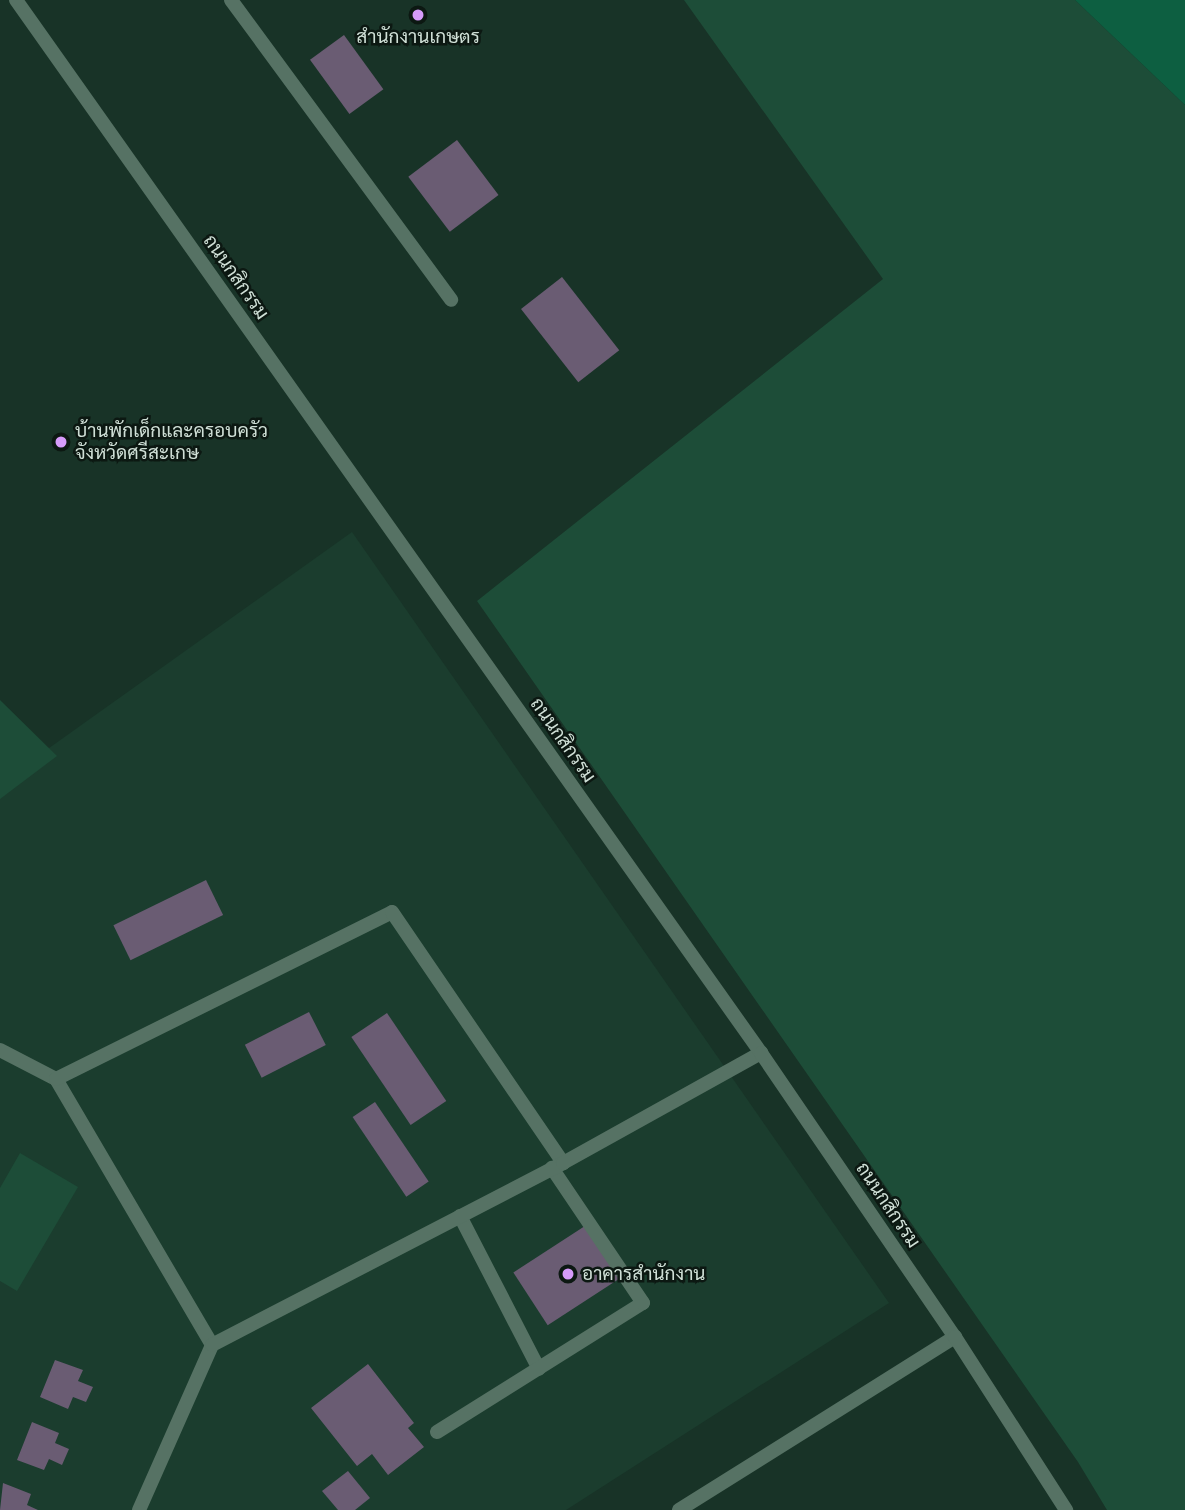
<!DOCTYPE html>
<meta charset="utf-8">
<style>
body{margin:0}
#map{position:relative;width:1185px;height:1510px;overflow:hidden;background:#183327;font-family:Raleway,Sarabun,sans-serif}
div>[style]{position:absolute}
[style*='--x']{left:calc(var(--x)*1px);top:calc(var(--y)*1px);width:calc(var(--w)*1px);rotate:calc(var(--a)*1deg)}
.built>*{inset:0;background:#1b3d2e}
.green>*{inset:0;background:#1d4d38}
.water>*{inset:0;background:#0d5f41}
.building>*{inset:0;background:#6a5c73;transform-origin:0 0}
.lane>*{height:14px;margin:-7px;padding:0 7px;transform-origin:7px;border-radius:7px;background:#567264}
.street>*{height:14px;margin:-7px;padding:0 7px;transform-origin:7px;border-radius:7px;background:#567264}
.dots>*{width:19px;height:19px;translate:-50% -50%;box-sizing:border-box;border:4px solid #0c1812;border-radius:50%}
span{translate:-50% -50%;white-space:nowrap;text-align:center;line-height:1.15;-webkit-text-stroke:5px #0c1812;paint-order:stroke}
.poi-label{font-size:19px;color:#cfdfd6}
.left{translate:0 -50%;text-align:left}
.street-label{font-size:19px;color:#cfdfd6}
</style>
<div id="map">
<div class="built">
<div style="clip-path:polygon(352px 532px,889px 1303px,566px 1510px,0 1510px,0 783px)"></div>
</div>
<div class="green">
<div style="clip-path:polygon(684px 0,1075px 0,1185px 105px,1185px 1510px,1107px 1510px,1078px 1462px,477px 601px,883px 279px)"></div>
<div style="clip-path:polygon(0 700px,57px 756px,0 799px)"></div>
<div style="clip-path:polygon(20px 1153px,78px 1187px,17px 1291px,0 1281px,0 1188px)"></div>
</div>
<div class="water">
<div style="clip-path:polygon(1075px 0,1185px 0,1185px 105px)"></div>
</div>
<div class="building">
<div style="left:344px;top:35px;width:67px;height:42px;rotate:54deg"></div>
<div style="left:457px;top:140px;width:69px;height:61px;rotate:53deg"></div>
<div style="left:562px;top:277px;width:93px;height:52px;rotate:52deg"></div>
<div style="left:206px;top:880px;width:39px;height:103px;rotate:64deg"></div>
<div style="left:309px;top:1012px;width:37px;height:72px;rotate:63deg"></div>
<div style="left:387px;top:1013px;width:106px;height:43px;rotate:56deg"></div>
<div style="left:375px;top:1102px;width:96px;height:27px;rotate:56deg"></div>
<div style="left:588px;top:1224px;width:63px;height:89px;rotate:57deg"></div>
<div style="clip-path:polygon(55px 1360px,83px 1370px,78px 1381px,93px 1387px,86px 1402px,73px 1397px,68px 1409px,40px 1397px)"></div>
<div style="clip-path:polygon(368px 1364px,414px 1423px,408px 1428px,424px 1447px,388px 1475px,372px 1454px,357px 1466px,311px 1408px)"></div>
<div style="clip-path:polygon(32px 1422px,59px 1433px,55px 1443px,69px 1449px,62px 1465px,49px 1459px,44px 1470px,17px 1460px)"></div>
<div style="clip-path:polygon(348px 1471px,370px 1498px,355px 1510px,338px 1510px,322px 1491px)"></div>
<div style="clip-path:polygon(3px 1483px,31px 1494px,27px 1505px,38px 1510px,0 1510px)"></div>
</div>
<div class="lane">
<div style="--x:231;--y:0;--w:372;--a:53.7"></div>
<div style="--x:0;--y:1050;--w:63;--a:27.4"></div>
<div style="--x:56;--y:1079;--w:308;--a:59.6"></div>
<div style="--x:56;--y:1079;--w:375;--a:-26.4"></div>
<div style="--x:392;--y:912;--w:304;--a:55.7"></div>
<div style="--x:460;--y:1216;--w:172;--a:62.7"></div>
<div style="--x:437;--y:1432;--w:243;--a:-32.1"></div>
<div style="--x:643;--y:1303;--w:163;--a:-124"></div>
<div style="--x:139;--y:1510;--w:180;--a:-66.1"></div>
<div style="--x:212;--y:1345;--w:395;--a:-27.4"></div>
<div style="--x:563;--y:1163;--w:227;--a:-29.1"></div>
<div style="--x:679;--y:1510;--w:326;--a:-32.1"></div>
</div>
<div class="street">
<div style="--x:16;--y:0;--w:1290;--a:54.72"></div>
<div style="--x:761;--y:1053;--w:344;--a:55.7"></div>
<div style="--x:955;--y:1337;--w:206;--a:57.3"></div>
</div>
<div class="dots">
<div style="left:418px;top:15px;background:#d69bfa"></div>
<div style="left:61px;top:442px;background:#d69bfa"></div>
<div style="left:568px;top:1274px;background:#d69bfa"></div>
</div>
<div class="poi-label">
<span style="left:418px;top:37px">สำนักงานเกษตร</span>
<span class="left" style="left:75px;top:442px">บ้านพักเด็กและครอบครัว<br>จังหวัดศรีสะเกษ</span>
<span class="left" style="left:582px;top:1274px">อาคารสำนักงาน</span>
</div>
<div class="street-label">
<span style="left:236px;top:277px;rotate:55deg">ถนนกสิกรรม</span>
<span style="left:563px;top:740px;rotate:55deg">ถนนกสิกรรม</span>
<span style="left:888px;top:1205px;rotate:56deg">ถนนกสิกรรม</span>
</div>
</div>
